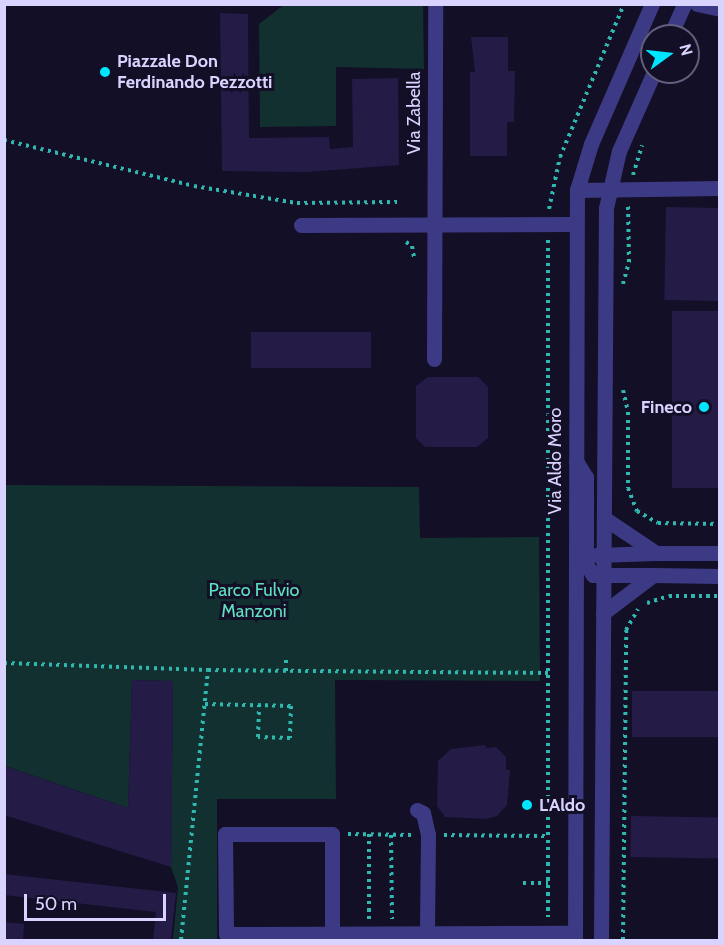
<!DOCTYPE html>
<style>
body{margin:0}
#map{position:relative;width:724px;height:945px;overflow:hidden;background:#130f26;font-family:Cabin,sans-serif}
div>[style]{position:absolute}
[style*='--x']{left:calc(var(--x)*1px);top:calc(var(--y)*1px);width:calc(var(--w)*1px);rotate:calc(var(--a)*1deg)}
.green>*{inset:0;background:#12302f}
.building>*{inset:0;background:#241b47;transform-origin:0 0}
.path>*{height:4px;margin-top:-2px;transform-origin:0;background:repeating-linear-gradient(90deg,#2fb8b0 0 3px,transparent 0 7.5px)}
.minor>*{height:15px;margin:-7.5px;padding:0 7.5px;transform-origin:7.5px;border-radius:7.5px;background:#3d3a85}
.dots>*{width:16px;height:16px;translate:-50% -50%;box-sizing:border-box;border:3px solid #130f26;border-radius:50%}
span{translate:-50% -50%;white-space:nowrap;text-align:center;line-height:1.15;-webkit-text-stroke:6px #130f26;paint-order:stroke}
.poi-label{font-size:18px;color:#d9d4ff;font-weight:700}
.left{translate:0 -50%;text-align:left}
.right{translate:-100% -50%;text-align:right}
.street-label{font-size:18px;color:#d9d4ff}
.park-label{font-size:18px;color:#5fe0c0}
.frame{position:absolute;inset:0;border:6px solid #d9d4ff;pointer-events:none}
.north{position:absolute;left:640px;top:24px;width:60px;height:60px;box-sizing:border-box;background:#130f26;border:2px solid #625e7d;border-radius:50%;rotate:75deg;font-size:16px;font-weight:700;line-height:24px;text-align:center;color:#d9d4ff}
.north::after{content:'';display:block;margin:auto;width:21px;height:27px;background:#00e5ff;clip-path:polygon(50% 0,100% 100%,50% 72%,0 100%)}
.scale{position:absolute;left:24px;top:894px;width:142px;height:27px;box-sizing:border-box;border:3px solid #d9d4ff;border-top:0;padding-left:8px;font-size:18px;line-height:21px;white-space:nowrap;color:#d9d4ff;-webkit-text-stroke:4px #130f26;paint-order:stroke}
</style>
<div id="map">
<div class="green">
<div style="clip-path:polygon(285px 4px,423px 5px,424px 69px,336px 67px,336px 126px,260px 127px,259px 24px)"></div>
<div style="clip-path:polygon(5px 485px,419px 487px,420px 538px,539px 537px,540px 681px,335px 680px,336px 799px,217px 799px,217px 940px,173px 940px,178px 887px,171px 867px,173px 681px,132px 680px,128px 808px,5px 766px)"></div>
</div>
<div class="building">
<div style="clip-path:polygon(220px 13px,248px 14px,249px 138px,329px 137px,330px 149px,353px 147px,352px 79px,398px 78px,399px 165px,307px 172px,222px 171px)"></div>
<div style="clip-path:polygon(471px 37px,508px 37px,508px 71px,515px 71px,514px 122px,507px 122px,507px 156px,470px 156px,470px 72px,475px 72px)"></div>
<div style="left:666px;top:207px;width:54px;height:93px;rotate:1deg"></div>
<div style="left:672px;top:311px;width:48px;height:177px"></div>
<div style="left:251px;top:332px;width:120px;height:36px"></div>
<div style="clip-path:polygon(428px 377px,478px 377px,488px 387px,488px 438px,477px 447px,425px 447px,416px 438px,416px 386px)"></div>
<div style="clip-path:polygon(132px 680px,173px 681px,171px 867px,4px 815px,4px 766px,128px 808px)"></div>
<div style="left:632px;top:691px;width:88px;height:46px"></div>
<div style="clip-path:polygon(485px 745px,486px 748px,496px 747px,506px 757px,506px 770px,510px 770px,507px 805px,497px 816px,486px 819px,445px 817px,437px 806px,438px 761px,451px 749px)"></div>
<div style="left:631px;top:816px;width:89px;height:41px;rotate:1deg"></div>
<div style="clip-path:polygon(4px 874px,176px 893px,171px 940px,153px 940px,156px 912px,4px 895px)"></div>
<div style="clip-path:polygon(4px 922px,24px 924px,23px 940px,4px 940px)"></div>
</div>
<div class="path">
<div style="--x:4;--y:140;--w:195;--a:13.6"></div>
<div style="--x:194;--y:186;--w:104;--a:9.4"></div>
<div style="--x:297;--y:203;--w:100;--a:-0.6"></div>
<div style="--x:633;--y:175;--w:31;--a:-73"></div>
<div style="--x:549;--y:209;--w:53;--a:-78.1"></div>
<div style="--x:560;--y:157;--w:166;--a:-67.3"></div>
<div style="--x:548;--y:240;--w:677;--a:90"></div>
<div style="--x:406;--y:242;--w:7;--a:34"></div>
<div style="--x:412;--y:246;--w:11;--a:80"></div>
<div style="--x:623;--y:284;--w:23;--a:-75"></div>
<div style="--x:629;--y:262;--w:57;--a:-91"></div>
<div style="--x:623;--y:390;--w:23;--a:77"></div>
<div style="--x:628;--y:412;--w:76;--a:90"></div>
<div style="--x:628;--y:488;--w:25;--a:69"></div>
<div style="--x:637;--y:511;--w:24;--a:30"></div>
<div style="--x:658;--y:523;--w:62;--a:0.9"></div>
<div style="--x:647;--y:603;--w:23;--a:-18"></div>
<div style="--x:669;--y:596;--w:51;--a:0"></div>
<div style="--x:4;--y:663;--w:204;--a:2"></div>
<div style="--x:208;--y:670;--w:340;--a:0.5"></div>
<div style="--x:286;--y:671;--w:15;--a:-90"></div>
<div style="--x:205;--y:704;--w:86;--a:1.3"></div>
<div style="--x:291;--y:706;--w:32;--a:92"></div>
<div style="--x:290;--y:738;--w:32;--a:-178"></div>
<div style="--x:258;--y:737;--w:32;--a:-88"></div>
<div style="--x:348;--y:834;--w:65;--a:0.9"></div>
<div style="--x:391;--y:835;--w:84;--a:89.3"></div>
<div style="--x:444;--y:835;--w:104;--a:0.6"></div>
<div style="--x:523;--y:883;--w:25;--a:0"></div>
<div style="--x:369;--y:919;--w:85;--a:-90"></div>
<div style="--x:181;--y:940;--w:271;--a:-84.3"></div>
<div style="--x:623;--y:940;--w:310;--a:-89.4"></div>
<div style="--x:626;--y:630;--w:24;--a:-60"></div>
</div>
<div class="minor">
<div style="--x:697;--y:4;--w:24;--a:12"></div>
<div style="--x:670;--y:36;--w:35;--a:-66"></div>
<div style="--x:577;--y:190;--w:143;--a:-0.8"></div>
<div style="--x:301;--y:225;--w:274;--a:-0.2"></div>
<div style="--x:434;--y:359;--w:355;--a:-89.8"></div>
<div style="--x:576;--y:461;--w:19;--a:58"></div>
<div style="--x:586;--y:477;--w:87;--a:90"></div>
<div style="--x:586;--y:564;--w:13;--a:58"></div>
<div style="--x:593;--y:575;--w:60;--a:0"></div>
<div style="--x:604;--y:518;--w:63;--a:33.9"></div>
<div style="--x:656;--y:553;--w:64;--a:0"></div>
<div style="--x:596;--y:555;--w:60;--a:-1.9"></div>
<div style="--x:603;--y:613;--w:63;--a:-37.2"></div>
<div style="--x:653;--y:575;--w:67;--a:0.9"></div>
<div style="--x:417;--y:810;--w:7;--a:27"></div>
<div style="--x:423;--y:813;--w:23;--a:77"></div>
<div style="--x:428;--y:835;--w:98;--a:90.6"></div>
<div style="--x:332;--y:934;--w:100;--a:-90"></div>
<div style="--x:332;--y:834;--w:107;--a:180"></div>
<div style="--x:225;--y:834;--w:100;--a:89.4"></div>
<div style="--x:226;--y:934;--w:349;--a:-0.2"></div>
<div style="--x:575;--y:940;--w:750;--a:-89.85"></div>
<div style="--x:577;--y:190;--w:48;--a:-73.1"></div>
<div style="--x:591;--y:144;--w:153;--a:-66.5"></div>
<div style="--x:601;--y:940;--w:732;--a:-89.61"></div>
<div style="--x:606;--y:208;--w:58;--a:-77.2"></div>
<div style="--x:619;--y:151;--w:86;--a:-66.1"></div>
</div>
<div class="dots">
<div style="left:105px;top:72px;background:#00e5ff"></div>
<div style="left:704px;top:407px;background:#00e5ff"></div>
<div style="left:527px;top:805px;background:#00e5ff"></div>
</div>
<div class="poi-label">
<span class="left" style="left:117px;top:72px">Piazzale Don<br>Ferdinando Pezzotti</span>
<span class="right" style="left:692px;top:407px">Fineco</span>
<span class="left" style="left:539px;top:805px">L'Aldo</span>
</div>
<div class="street-label">
<span style="left:414px;top:113px;rotate:-90deg">Via Zabella</span>
<span style="left:555px;top:461px;rotate:-90deg">Via Aldo Moro</span>
</div>
<div class="park-label">
<span style="left:254px;top:601px">Parco Fulvio<br>Manzoni</span>
</div>
<div class="frame"></div>
<div class="north">N</div>
<div class="scale">50 m</div>
</div>
